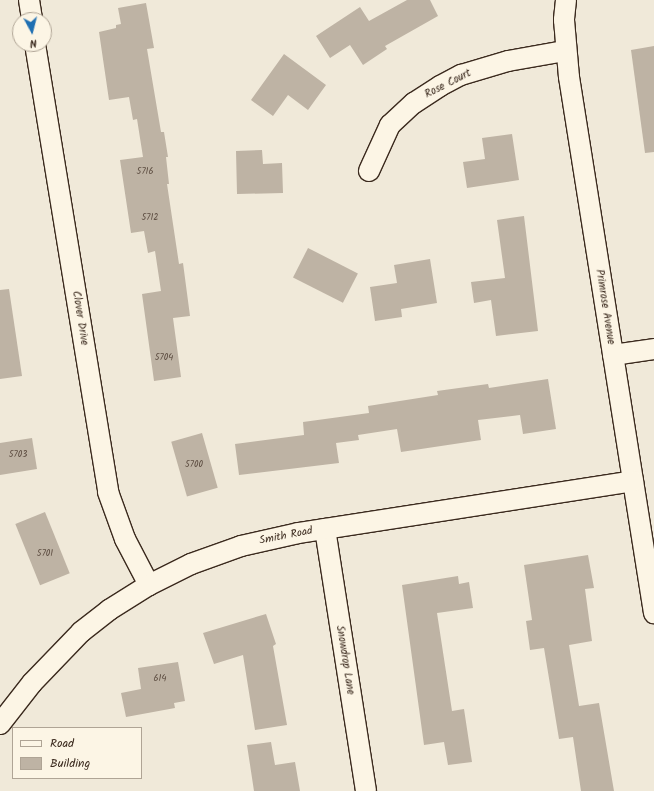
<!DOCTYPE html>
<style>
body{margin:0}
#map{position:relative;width:654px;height:791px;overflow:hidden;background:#f0e9d9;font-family:Kalam,sans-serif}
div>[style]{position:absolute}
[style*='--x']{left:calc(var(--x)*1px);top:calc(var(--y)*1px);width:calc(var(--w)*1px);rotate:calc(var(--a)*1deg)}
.building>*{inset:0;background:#beb3a4;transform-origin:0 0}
.roads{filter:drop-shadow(1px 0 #3b2a1e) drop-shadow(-1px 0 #3b2a1e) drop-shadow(0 1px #3b2a1e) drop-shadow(0 -1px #3b2a1e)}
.minor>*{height:20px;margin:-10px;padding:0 10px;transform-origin:10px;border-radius:10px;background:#fcf5e5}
span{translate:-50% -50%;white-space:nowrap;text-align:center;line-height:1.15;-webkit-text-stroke:3.5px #fcf5e5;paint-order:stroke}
.number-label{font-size:9px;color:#5c4c40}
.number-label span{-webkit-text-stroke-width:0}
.street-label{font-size:11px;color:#3b2a1e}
.legend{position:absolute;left:12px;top:727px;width:130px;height:52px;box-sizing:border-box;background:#fcf5e5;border:1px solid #afa495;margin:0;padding:5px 7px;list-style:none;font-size:12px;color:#3b2a1e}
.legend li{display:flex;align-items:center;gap:8px;height:20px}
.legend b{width:20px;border:1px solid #afa495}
.north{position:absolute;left:12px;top:12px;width:40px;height:40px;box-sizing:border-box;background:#fcf5e5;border:1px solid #afa495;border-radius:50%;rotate:173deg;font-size:11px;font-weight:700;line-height:16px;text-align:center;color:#3b2a1e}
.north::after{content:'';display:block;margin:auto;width:14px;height:18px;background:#1f6fb2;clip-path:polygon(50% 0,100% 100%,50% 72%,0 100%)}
</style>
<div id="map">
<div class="building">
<div style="clip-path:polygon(407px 0,430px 0,438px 16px,385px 46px,387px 49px,363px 65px,350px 45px,330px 58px,316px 36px,360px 7px,369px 21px)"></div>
<div style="clip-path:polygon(146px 3px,154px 48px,147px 49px,161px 132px,164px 132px,168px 157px,166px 157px,169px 184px,167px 184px,179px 264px,183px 263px,190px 316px,173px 318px,181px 377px,154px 381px,142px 294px,161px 291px,155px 251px,148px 253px,144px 231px,131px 233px,120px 160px,143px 157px,137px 119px,133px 120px,129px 97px,109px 100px,99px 32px,116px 28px,116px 25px,121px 24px,118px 8px)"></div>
<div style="clip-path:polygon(654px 46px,654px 152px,645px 153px,631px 50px)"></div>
<div style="clip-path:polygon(284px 54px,326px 85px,308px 110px,288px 95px,273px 116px,251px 100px)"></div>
<div style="clip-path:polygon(512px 134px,519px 180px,467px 188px,463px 162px,485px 159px,482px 138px)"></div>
<div style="clip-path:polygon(262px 150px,263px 164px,282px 163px,283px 193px,237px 194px,236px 151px)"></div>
<div style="clip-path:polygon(524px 216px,538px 331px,496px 336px,491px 300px,474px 303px,471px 282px,505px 278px,497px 220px)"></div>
<div style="left:308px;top:248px;width:56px;height:33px;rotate:27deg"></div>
<div style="clip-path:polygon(430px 259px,437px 303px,401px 309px,402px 317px,375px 321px,370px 287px,397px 283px,394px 265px)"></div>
<div style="clip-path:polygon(9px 289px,22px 376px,0 379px,0 290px)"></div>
<div style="clip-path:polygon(548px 379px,556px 429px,523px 434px,520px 415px,478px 420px,481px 440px,401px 452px,397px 429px,358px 435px,359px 440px,336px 443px,339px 463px,239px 475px,235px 444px,304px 435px,303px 422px,369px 413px,368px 406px,438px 395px,437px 391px,488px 384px,489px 388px)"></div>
<div style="left:202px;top:433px;width:57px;height:32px;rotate:74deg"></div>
<div style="clip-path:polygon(32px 438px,37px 469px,0 475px,0 443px)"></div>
<div style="left:45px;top:512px;width:66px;height:32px;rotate:68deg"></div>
<div style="clip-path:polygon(588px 555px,594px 588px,585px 589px,592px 641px,569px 645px,579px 706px,599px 703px,614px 791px,581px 791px,573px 737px,559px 739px,544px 648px,530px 650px,526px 621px,532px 620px,524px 565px)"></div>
<div style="clip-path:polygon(458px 576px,459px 584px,469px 582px,473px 608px,437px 613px,452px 711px,464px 709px,472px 762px,448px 765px,444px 742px,424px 745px,402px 585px)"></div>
<div style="clip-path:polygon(266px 614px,276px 644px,273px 646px,287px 725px,255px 730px,243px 655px,214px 664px,203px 633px)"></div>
<div style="clip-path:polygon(178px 662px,185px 701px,174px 703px,175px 708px,126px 717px,121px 693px,141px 689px,138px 668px)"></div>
<div style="clip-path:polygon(271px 742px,275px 765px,295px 762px,300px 791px,254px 791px,247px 745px)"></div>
</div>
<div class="roads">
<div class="minor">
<div style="--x:29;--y:0;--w:20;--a:81"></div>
<div style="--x:566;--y:0;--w:20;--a:96"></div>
<div style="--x:564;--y:20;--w:57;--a:85"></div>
<div style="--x:569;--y:77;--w:543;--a:80.99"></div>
<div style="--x:35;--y:44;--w:454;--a:80.7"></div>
<div style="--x:108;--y:492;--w:50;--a:70.1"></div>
<div style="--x:125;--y:539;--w:52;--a:62.4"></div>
<div style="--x:369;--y:171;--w:51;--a:-65.5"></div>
<div style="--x:390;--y:125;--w:33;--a:-43"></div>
<div style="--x:414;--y:103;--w:31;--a:-33"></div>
<div style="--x:440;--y:86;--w:24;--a:-28"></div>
<div style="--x:461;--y:75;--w:49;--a:-16.6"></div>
<div style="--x:508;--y:61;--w:58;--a:-10"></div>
<div style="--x:613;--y:355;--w:41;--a:-8.3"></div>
<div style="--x:325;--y:529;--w:265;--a:81.1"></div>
<div style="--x:0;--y:724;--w:52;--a:-52"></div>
<div style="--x:32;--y:683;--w:71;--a:-46.1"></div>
<div style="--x:81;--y:632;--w:36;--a:-38"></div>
<div style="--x:109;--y:610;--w:47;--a:-32"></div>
<div style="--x:149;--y:585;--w:47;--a:-26.6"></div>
<div style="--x:191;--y:564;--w:53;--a:-19.8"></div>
<div style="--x:241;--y:546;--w:58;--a:-12.8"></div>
<div style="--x:298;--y:533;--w:339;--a:-8.8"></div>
</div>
</div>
<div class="number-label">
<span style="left:145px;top:172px">5716</span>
<span style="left:150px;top:218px">5712</span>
<span style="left:164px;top:358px">5704</span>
<span style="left:18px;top:455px">5703</span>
<span style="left:194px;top:465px">5700</span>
<span style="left:45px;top:554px">5701</span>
<span style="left:160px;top:679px">614</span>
</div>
<div class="street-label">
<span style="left:448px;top:84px;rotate:-27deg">Rose Court</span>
<span style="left:605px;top:307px;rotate:81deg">Primrose Avenue</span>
<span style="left:80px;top:318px;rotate:81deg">Clover Drive</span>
<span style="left:286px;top:536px;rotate:-11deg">Smith Road</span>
<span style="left:345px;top:660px;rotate:81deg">Snowdrop Lane</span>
</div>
<ul class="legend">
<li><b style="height:5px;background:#fcf5e5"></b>Road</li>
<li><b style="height:11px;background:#beb3a4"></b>Building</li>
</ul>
<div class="north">N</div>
</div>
